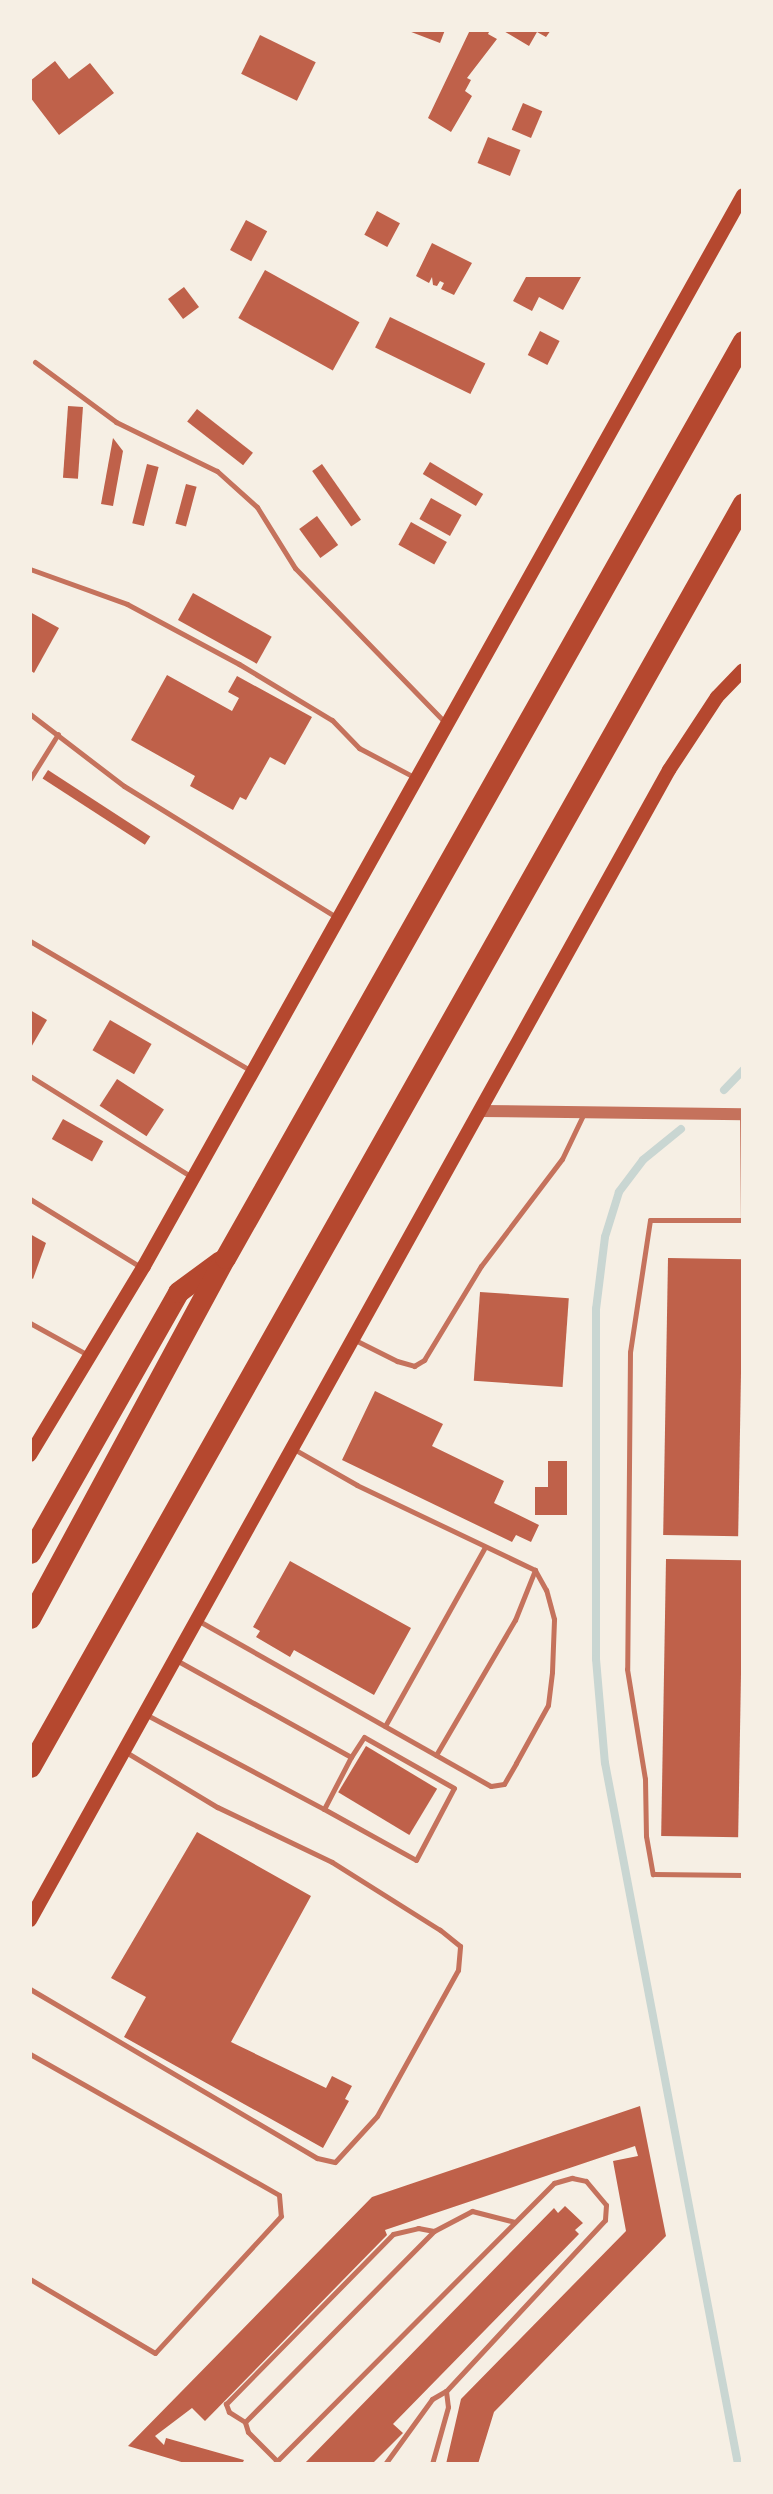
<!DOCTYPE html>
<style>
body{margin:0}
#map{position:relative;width:773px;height:2494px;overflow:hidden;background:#f6efe4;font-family:"Noto Sans",sans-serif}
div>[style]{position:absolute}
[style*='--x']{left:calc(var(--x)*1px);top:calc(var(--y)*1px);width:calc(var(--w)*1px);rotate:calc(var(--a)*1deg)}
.stream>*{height:8px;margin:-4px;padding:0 4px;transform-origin:4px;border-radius:4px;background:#c9d6d2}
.building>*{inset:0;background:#bf614a;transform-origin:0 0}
.service>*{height:5px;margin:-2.5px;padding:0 2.5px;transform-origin:2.5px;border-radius:2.5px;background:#c5725c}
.tertiary>*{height:12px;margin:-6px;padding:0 6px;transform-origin:6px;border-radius:6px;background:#c5725c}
.secondary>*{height:14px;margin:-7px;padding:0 7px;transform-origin:7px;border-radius:7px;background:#b5482f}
.motorway>*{height:21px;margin:-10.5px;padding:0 10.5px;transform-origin:10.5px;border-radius:10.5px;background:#b5482f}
span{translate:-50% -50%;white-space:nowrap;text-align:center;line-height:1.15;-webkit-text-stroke:6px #f6efe4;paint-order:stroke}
.frame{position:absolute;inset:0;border:32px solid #f6efe4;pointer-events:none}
</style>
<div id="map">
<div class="stream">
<div style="--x:724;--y:1090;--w:28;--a:-46"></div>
<div style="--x:681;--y:1129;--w:49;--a:140.8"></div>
<div style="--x:643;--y:1160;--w:40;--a:127"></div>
<div style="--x:619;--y:1192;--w:47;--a:107.3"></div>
<div style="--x:605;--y:1237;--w:73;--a:97.1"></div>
<div style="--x:596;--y:1309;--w:350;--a:90"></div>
<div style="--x:596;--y:1659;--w:104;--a:85.1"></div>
<div style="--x:605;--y:1763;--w:714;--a:79.26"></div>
</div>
<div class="building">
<div style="clip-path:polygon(406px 30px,445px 30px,440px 43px)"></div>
<div style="clip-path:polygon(470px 30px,490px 30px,488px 34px,497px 39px,467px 78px,471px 80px,465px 91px,472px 96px,451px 132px,428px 118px)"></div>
<div style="clip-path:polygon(502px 30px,551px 30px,546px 37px,537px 32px,529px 46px)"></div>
<div style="left:260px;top:35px;width:62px;height:43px;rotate:26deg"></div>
<div style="clip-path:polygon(55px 61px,69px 79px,90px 63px,114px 93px,59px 135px,30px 97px,30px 81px)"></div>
<div style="left:523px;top:103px;width:21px;height:29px;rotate:23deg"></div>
<div style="left:488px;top:137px;width:35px;height:28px;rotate:22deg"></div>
<div style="left:377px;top:211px;width:26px;height:27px;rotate:28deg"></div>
<div style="left:246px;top:220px;width:24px;height:34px;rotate:28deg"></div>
<div style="clip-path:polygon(432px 243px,472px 263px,454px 295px,441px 289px,444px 283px,440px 281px,437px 286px,433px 285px,432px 277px,429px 283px,416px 276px)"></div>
<div style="left:265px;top:270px;width:108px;height:55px;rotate:29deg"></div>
<div style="clip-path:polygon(526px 277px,581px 277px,563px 310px,539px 297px,532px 311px,513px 301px)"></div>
<div style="left:184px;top:287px;width:25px;height:20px;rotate:53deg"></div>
<div style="left:390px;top:317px;width:106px;height:34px;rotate:26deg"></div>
<div style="left:540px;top:331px;width:22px;height:27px;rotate:27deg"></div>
<div style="left:68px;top:406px;width:15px;height:72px;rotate:4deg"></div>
<div style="left:197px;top:409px;width:71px;height:16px;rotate:38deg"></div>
<div style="clip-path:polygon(113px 438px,123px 451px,113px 506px,101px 504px)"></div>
<div style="left:430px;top:462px;width:62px;height:14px;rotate:31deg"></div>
<div style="left:147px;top:464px;width:12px;height:61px;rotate:14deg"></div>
<div style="left:322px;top:464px;width:68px;height:12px;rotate:55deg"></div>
<div style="left:186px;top:484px;width:11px;height:41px;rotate:15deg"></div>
<div style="left:431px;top:498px;width:35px;height:24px;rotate:29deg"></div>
<div style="left:317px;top:516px;width:36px;height:22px;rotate:54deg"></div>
<div style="left:411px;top:522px;width:41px;height:26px;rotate:29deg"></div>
<div style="left:193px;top:593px;width:90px;height:31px;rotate:29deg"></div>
<div style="clip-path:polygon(30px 612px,59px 628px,34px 673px,30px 670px)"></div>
<div style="clip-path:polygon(167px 675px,232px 711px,239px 698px,228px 692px,237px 676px,312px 717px,285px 765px,270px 757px,246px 800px,240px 797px,233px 810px,190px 786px,195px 776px,131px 740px)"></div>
<div style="left:48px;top:770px;width:122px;height:10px;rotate:33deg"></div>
<div style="clip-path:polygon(30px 1010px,47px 1020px,30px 1049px)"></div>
<div style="left:110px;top:1020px;width:48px;height:35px;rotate:30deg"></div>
<div style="left:117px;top:1079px;width:56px;height:32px;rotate:33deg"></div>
<div style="left:63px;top:1119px;width:46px;height:23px;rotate:29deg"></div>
<div style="clip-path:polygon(30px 1234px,46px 1243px,33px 1279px,30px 1277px)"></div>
<div style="left:668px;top:1258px;width:75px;height:277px;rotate:1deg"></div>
<div style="left:480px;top:1292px;width:89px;height:89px;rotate:4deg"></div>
<div style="clip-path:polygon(375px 1391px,443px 1424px,432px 1446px,504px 1481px,494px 1503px,539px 1525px,531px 1542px,516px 1535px,512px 1542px,342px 1460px)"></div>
<div style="clip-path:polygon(548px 1461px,567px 1461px,567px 1515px,535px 1515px,535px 1487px,548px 1487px)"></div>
<div style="left:666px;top:1559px;width:77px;height:277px;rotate:1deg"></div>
<div style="clip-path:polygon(290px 1561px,411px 1628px,374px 1695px,294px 1650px,290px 1657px,256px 1637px,260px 1631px,253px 1627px)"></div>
<div style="left:366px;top:1746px;width:83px;height:54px;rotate:31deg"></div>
<div style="clip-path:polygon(197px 1832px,311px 1896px,231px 2042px,326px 2088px,332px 2076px,352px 2086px,345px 2099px,349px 2101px,323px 2148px,124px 2037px,146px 1997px,111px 1978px)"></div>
<div style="clip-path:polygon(640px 2106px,666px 2236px,494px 2412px,478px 2464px,446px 2464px,461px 2399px,626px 2231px,613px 2161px,638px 2156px,635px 2146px,385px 2230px,387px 2235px,205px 2421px,192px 2408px,155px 2436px,164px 2445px,166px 2438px,244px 2460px,242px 2464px,188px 2464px,128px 2446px,372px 2197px)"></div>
<div style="clip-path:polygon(565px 2206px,583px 2223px,575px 2230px,579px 2234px,393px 2424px,403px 2433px,372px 2464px,304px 2464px,554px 2208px,558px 2213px)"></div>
</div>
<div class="service">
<div style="--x:35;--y:362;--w:101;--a:36.5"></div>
<div style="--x:116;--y:422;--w:112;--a:25.9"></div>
<div style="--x:217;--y:471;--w:54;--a:42"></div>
<div style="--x:257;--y:507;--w:72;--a:58.1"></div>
<div style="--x:295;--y:568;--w:215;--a:45.8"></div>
<div style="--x:30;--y:569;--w:103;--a:19.8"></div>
<div style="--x:127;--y:604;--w:127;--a:28.2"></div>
<div style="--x:239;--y:664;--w:109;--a:31.1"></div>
<div style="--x:332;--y:720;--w:39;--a:46"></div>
<div style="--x:359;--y:748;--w:64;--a:27.8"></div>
<div style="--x:30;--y:714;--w:118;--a:37.5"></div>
<div style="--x:124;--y:786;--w:251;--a:31.7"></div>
<div style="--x:30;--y:779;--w:53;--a:-58.1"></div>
<div style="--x:30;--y:941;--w:257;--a:30.4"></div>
<div style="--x:30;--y:1076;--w:192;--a:32"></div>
<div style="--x:742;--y:1114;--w:106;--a:89.5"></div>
<div style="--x:30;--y:1199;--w:132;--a:31.6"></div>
<div style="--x:743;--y:1220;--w:93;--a:180"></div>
<div style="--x:650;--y:1220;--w:134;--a:98.6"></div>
<div style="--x:630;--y:1352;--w:317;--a:90.5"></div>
<div style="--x:627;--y:1669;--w:111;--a:80.7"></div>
<div style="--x:645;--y:1779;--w:57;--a:89"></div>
<div style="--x:646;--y:1836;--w:39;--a:80"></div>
<div style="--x:653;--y:1874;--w:90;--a:0.6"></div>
<div style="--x:30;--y:1323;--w:66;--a:28.9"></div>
<div style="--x:355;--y:1340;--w:47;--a:26.6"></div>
<div style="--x:397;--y:1361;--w:18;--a:16"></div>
<div style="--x:414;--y:1366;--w:12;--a:-31"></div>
<div style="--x:424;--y:1360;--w:110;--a:-58.8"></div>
<div style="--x:481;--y:1266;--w:134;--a:-52.9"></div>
<div style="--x:562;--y:1159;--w:51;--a:-64.4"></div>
<div style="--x:199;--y:1621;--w:335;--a:29.5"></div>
<div style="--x:491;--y:1786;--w:13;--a:-9"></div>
<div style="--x:504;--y:1784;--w:24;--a:-60"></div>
<div style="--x:516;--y:1763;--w:66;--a:-61.1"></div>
<div style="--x:548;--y:1705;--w:33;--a:-83"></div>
<div style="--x:552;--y:1672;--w:53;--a:-87.8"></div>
<div style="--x:554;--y:1619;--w:30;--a:-105"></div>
<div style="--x:546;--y:1590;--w:23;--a:-119"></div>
<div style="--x:535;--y:1570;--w:197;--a:-154.5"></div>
<div style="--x:357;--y:1485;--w:73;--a:-150.3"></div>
<div style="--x:147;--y:1715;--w:200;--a:28"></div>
<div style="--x:324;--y:1809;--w:59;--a:-62.6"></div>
<div style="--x:351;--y:1757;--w:200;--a:-151"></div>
<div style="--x:385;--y:1726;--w:205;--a:-60.8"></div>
<div style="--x:436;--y:1755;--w:156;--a:-59.7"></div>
<div style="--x:515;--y:1620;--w:54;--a:-68.2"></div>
<div style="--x:324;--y:1809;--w:105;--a:29"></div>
<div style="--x:416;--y:1860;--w:81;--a:-62.2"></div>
<div style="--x:454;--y:1788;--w:103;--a:-150.5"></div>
<div style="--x:364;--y:1737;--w:24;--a:123"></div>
<div style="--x:30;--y:1989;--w:333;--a:30.5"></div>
<div style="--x:317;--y:2158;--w:18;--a:13"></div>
<div style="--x:335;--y:2162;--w:62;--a:-47.6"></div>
<div style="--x:377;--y:2116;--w:167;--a:-61"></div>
<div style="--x:458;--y:1970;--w:24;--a:-85"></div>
<div style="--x:460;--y:1946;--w:26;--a:-141"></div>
<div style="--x:440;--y:1930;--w:128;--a:-147.8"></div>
<div style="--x:332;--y:1862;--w:127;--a:-154.4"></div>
<div style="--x:217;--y:1807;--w:106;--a:-148.9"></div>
<div style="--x:30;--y:2054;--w:286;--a:29.5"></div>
<div style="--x:279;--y:2195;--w:21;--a:85"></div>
<div style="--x:281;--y:2216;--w:186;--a:132.6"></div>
<div style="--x:155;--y:2353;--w:145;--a:-149.4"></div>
<div style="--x:245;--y:2422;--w:19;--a:-148"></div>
<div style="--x:229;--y:2412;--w:9;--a:-111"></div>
<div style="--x:226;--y:2404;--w:238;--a:-45.5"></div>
<div style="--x:393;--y:2234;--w:26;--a:-13"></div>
<div style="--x:418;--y:2228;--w:16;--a:11"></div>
<div style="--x:277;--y:2461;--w:41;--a:-135"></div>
<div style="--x:248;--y:2432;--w:10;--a:-107"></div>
<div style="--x:245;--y:2422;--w:269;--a:-45.3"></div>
<div style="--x:434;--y:2231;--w:43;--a:-27.8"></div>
<div style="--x:472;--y:2211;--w:44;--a:14.3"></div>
<div style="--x:274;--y:2464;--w:397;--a:-45.1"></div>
<div style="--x:554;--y:2183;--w:19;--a:-16"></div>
<div style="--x:572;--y:2178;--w:14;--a:12"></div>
<div style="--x:586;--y:2181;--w:31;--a:50"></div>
<div style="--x:606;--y:2205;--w:15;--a:94"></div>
<div style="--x:605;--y:2220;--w:233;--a:132.9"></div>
<div style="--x:446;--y:2391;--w:16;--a:83"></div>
<div style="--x:448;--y:2407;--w:59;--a:105.7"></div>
<div style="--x:385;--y:2464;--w:80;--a:-54.1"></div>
<div style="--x:432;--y:2399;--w:16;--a:-30"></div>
</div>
<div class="tertiary">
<div style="--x:480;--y:1111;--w:263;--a:0.7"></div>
</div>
<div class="secondary">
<div style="--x:30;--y:1455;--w:221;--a:-58.9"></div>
<div style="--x:144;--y:1266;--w:1227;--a:-60.78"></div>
<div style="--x:30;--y:1920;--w:1316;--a:-60.94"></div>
<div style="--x:669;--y:770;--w:87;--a:-56.7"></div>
<div style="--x:717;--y:697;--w:37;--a:-46"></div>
</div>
<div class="motorway">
<div style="--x:30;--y:1553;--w:300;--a:-60.4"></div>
<div style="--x:178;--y:1292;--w:52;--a:-36.4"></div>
<div style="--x:30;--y:1618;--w:409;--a:-61.6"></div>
<div style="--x:225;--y:1258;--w:1053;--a:-60.54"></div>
<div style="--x:30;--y:1767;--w:1451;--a:-60.57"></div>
</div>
<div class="frame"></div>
</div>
